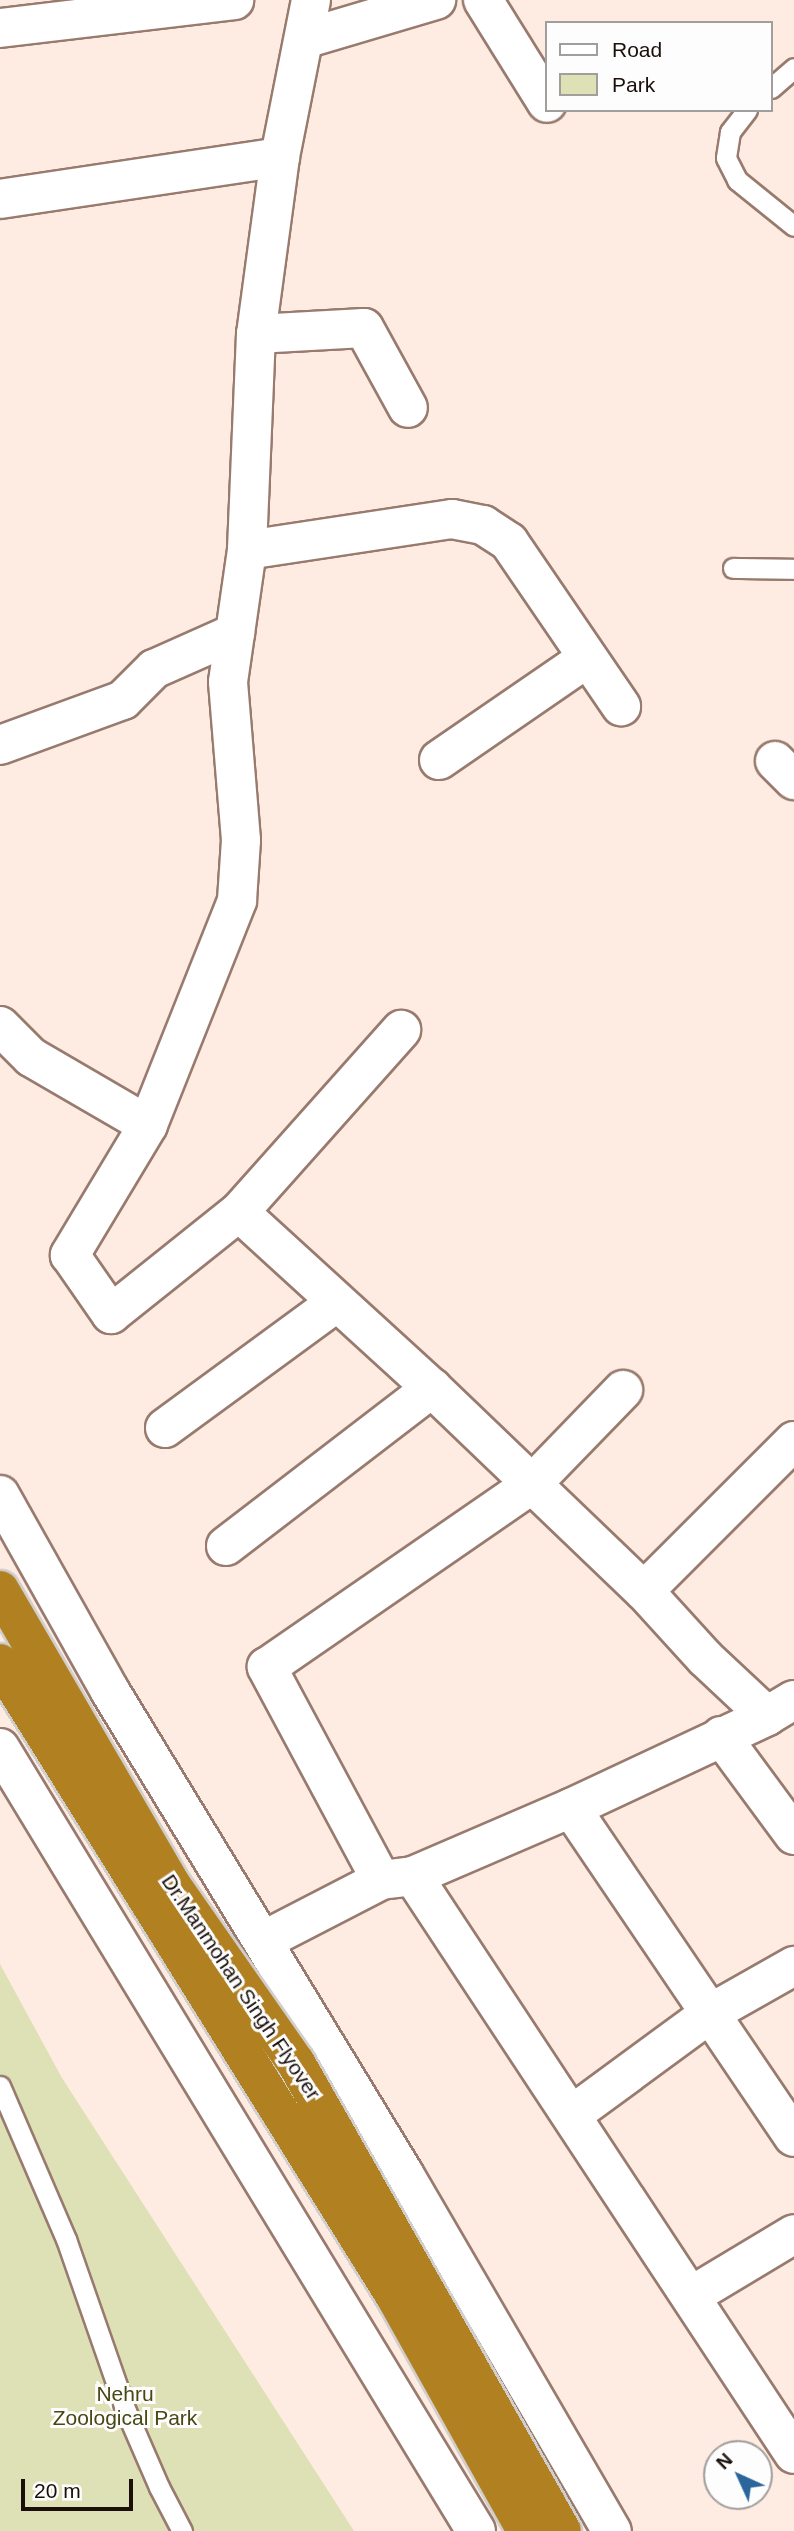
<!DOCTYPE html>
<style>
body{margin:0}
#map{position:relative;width:794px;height:2531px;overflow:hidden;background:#feebe2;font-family:Arial,sans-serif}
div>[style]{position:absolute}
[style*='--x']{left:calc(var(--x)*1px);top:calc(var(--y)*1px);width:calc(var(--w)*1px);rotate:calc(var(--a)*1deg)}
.green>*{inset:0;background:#dee1b5}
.roads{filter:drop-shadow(2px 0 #987b6e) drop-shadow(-2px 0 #987b6e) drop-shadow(0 2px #987b6e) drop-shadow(0 -2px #987b6e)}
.lane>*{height:19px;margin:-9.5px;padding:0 9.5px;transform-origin:9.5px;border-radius:9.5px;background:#fff}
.street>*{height:38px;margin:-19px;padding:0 19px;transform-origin:19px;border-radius:19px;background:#fff}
.secondary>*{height:38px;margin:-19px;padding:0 19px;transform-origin:19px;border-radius:19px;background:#fff}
.bridges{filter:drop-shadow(2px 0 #d1cfce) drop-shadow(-2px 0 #d1cfce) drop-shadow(0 2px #d1cfce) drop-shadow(0 -2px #d1cfce)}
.highway-bridge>*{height:38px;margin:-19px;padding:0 19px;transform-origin:19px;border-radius:19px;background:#b18021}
span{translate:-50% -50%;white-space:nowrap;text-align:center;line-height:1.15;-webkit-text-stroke:6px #fdfdfd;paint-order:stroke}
.street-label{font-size:21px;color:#1a0f0a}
.park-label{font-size:21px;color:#484814}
.legend{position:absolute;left:545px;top:21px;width:228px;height:91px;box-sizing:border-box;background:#fdfdfd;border:2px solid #a29e9c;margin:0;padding:9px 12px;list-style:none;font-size:21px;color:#1a0f0a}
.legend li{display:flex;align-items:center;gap:14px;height:35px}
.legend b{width:35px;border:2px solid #a29e9c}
.north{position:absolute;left:703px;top:2440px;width:70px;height:70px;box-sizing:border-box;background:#fdfdfd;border:2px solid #a29e9c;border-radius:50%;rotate:315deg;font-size:19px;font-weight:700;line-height:28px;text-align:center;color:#1a0f0a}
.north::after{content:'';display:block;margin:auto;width:24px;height:32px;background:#2a659c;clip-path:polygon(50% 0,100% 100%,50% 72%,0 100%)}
.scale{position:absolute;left:21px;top:2479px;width:112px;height:32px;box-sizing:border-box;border:4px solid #1a0f0a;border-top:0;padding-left:9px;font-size:21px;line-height:24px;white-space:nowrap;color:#1a0f0a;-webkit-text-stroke:5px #fdfdfd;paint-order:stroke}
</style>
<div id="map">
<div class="green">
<div style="clip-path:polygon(0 1964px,62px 2078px,354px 2531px,0 2531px)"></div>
</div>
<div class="roads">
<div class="lane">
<div style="--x:771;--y:88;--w:30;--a:-41"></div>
<div style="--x:747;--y:110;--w:28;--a:128"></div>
<div style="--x:730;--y:132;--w:26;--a:99"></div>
<div style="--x:726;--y:158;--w:25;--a:63"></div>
<div style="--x:737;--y:180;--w:73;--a:38.9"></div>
<div style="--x:733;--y:568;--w:61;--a:0.9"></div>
<div style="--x:0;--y:2086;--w:167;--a:66.7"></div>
<div style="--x:66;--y:2239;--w:182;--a:70.8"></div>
<div style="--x:126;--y:2411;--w:83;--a:66.5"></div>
<div style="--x:159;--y:2487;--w:50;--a:62.4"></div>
</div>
<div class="street">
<div style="--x:311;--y:0;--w:160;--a:101.2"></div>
<div style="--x:280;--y:157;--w:179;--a:97.7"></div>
<div style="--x:256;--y:334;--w:216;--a:92.4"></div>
<div style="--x:247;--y:550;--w:133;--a:98.2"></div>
<div style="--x:228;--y:682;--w:159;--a:85.3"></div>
<div style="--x:241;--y:840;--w:61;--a:93.8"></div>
<div style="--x:237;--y:901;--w:241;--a:111.7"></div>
<div style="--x:148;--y:1125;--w:152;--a:121"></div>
<div style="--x:70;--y:1255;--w:72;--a:55.2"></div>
<div style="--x:111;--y:1314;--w:164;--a:-38.6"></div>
<div style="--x:239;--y:1212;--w:244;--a:-48.3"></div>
<div style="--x:483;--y:0;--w:121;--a:58.1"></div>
<div style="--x:0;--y:28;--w:236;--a:-6.8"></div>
<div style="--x:304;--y:39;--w:138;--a:-16.5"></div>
<div style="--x:0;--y:199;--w:283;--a:-8.5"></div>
<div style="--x:256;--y:334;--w:108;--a:-3.2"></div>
<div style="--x:364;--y:328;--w:91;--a:61.2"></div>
<div style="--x:247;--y:550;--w:207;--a:-8.6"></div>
<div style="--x:452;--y:519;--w:32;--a:11"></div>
<div style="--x:483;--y:525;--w:31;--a:33"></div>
<div style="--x:509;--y:542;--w:199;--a:55.7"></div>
<div style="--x:0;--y:745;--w:131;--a:-20.1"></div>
<div style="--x:123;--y:700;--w:44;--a:-45"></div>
<div style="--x:154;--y:669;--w:89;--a:-24"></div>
<div style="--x:439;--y:760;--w:178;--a:-34.5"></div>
<div style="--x:775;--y:761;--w:27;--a:45"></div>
<div style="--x:0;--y:1026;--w:44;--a:45"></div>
<div style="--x:31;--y:1057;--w:135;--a:30.2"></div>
<div style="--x:239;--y:1212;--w:261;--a:42.4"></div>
<div style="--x:432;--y:1388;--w:294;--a:43.8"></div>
<div style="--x:644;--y:1591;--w:91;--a:47.7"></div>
<div style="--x:705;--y:1658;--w:85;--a:43.1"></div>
<div style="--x:165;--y:1428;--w:213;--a:-36.2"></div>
<div style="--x:226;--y:1546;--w:260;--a:-37.5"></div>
<div style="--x:644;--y:1591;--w:212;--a:-45"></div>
<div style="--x:721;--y:1736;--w:123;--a:53.6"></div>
<div style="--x:571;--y:1808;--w:397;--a:55.9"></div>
<div style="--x:413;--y:1876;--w:692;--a:56.61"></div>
<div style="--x:381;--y:1880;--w:242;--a:-118.2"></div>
<div style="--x:267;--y:1667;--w:322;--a:-34.6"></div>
<div style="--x:532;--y:1484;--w:131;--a:-45.9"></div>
<div style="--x:263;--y:1941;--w:133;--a:-27.3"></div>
<div style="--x:381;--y:1880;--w:32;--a:-7"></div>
<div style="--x:413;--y:1876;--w:172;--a:-23.3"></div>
<div style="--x:571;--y:1808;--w:217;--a:-25.1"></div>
<div style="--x:767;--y:1716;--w:31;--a:-31"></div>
<div style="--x:573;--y:2114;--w:169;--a:-36.3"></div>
<div style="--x:709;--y:2014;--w:98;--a:-29.5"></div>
<div style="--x:691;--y:2296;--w:120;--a:-31"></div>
</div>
<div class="secondary">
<div style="--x:0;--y:1495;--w:225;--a:60.7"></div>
<div style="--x:110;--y:1691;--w:565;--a:58.67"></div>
<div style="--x:404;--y:2174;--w:413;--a:59.8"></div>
<div style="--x:0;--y:1748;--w:916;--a:58.7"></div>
</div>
</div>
<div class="bridges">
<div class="highway-bridge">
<div style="--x:0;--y:1590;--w:340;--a:59.8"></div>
<div style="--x:171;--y:1884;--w:218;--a:55.1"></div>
<div style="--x:296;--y:2063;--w:538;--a:60.39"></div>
<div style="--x:0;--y:1663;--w:748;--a:58.05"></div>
<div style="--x:396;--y:2298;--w:267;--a:60.8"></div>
</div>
</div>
<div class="street-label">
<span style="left:241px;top:1987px;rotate:56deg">Dr.Manmohan Singh Flyover</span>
</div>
<div class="park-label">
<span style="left:125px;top:2406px">Nehru<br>Zoological Park</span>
</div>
<ul class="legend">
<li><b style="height:9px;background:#fff"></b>Road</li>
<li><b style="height:19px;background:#dee1b5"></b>Park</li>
</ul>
<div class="north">N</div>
<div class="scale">20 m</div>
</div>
